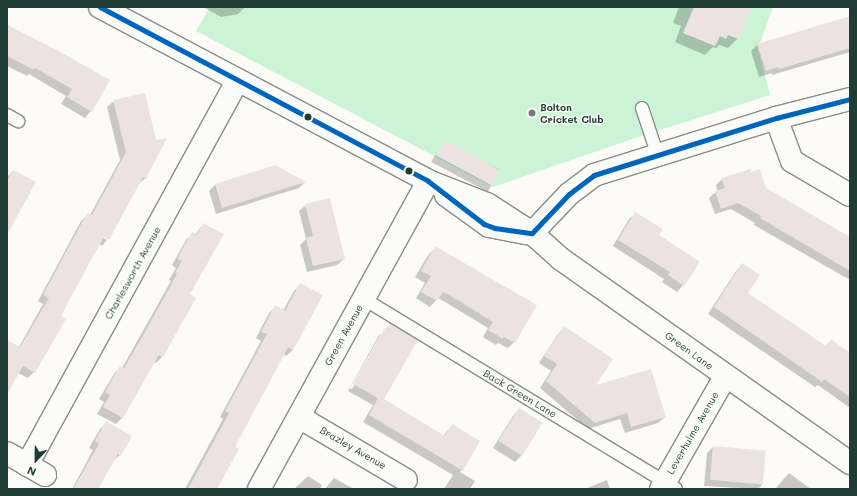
<!DOCTYPE html>
<style>
body{margin:0}
#map{position:relative;width:857px;height:496px;overflow:hidden;background:#fcfbf8;font-family:Mali,sans-serif}
div>[style]{position:absolute}
[style*='--x']{left:calc(var(--x)*1px);top:calc(var(--y)*1px);width:calc(var(--w)*1px);rotate:calc(var(--a)*1deg)}
.green>*{inset:0;background:#cdf3d6}
.shadow>*{inset:0;background:#0003;transform-origin:0 0}
.building>*{inset:0;background:#ece3e0;transform-origin:0 0}
.roads{filter:drop-shadow(1px 0 #888d8a) drop-shadow(-1px 0 #888d8a) drop-shadow(0 1px #888d8a) drop-shadow(0 -1px #888d8a)}
.lane>*{height:12px;margin:-6px;padding:0 6px;transform-origin:6px;border-radius:6px;background:#fbfbf9}
.street>*{height:22px;margin:-11px;padding:0 11px;transform-origin:11px;border-radius:11px;background:#fbfbf9}
.secondary>*{height:22px;margin:-11px;padding:0 11px;transform-origin:11px;border-radius:11px;background:#fbfbf9}
.bus-1>*{height:5px;margin:-2.5px;padding:0 2.5px;transform-origin:2.5px;border-radius:2.5px;background:#0065bd}
.dots>*{width:11px;height:11px;translate:-50% -50%;box-sizing:border-box;border:2px solid #fdfcf7;border-radius:50%}
span{translate:-50% -50%;white-space:nowrap;text-align:center;line-height:1.15;-webkit-text-stroke:3px #fdfcf7;paint-order:stroke}
.poi-label{font-size:10px;color:#1f3d34;font-weight:700}
.left{translate:0 -50%;text-align:left}
.street-label{font-size:10px;color:#1f3d34}
.frame{position:absolute;inset:0;border:8px solid #1f3d34;pointer-events:none}
.north{position:absolute;left:16px;top:440px;width:40px;height:40px;-webkit-text-stroke:3px #fdfcf7;paint-order:stroke;rotate:202deg;font-size:11px;font-weight:700;line-height:16px;text-align:center;color:#1f3d34}
.north::after{content:'';display:block;margin:auto;width:14px;height:18px;background:#1f3d34;clip-path:polygon(50% 0,100% 100%,50% 72%,0 100%)}
</style>
<div id="map">
<div class="green">
<div style="clip-path:polygon(210px 7px,773px 7px,758px 49px,770px 95px,641px 136px,493px 187px,196px 31px)"></div>
</div>
<div class="shadow">
<div style="clip-path:polygon(203px 7px,244px 7px,244px 8px,238px 14px,221px 17px)"></div>
<div style="clip-path:polygon(679px 7px,750px 7px,737px 39px,728px 48px,719px 45px,716px 48px,713px 47px,705px 55px,675px 42px,681px 26px,673px 23px)"></div>
<div style="clip-path:polygon(850px 17px,850px 52px,772px 75px,772px 73px,759px 77px,751px 51px,757px 45px)"></div>
<div style="clip-path:polygon(7px 25px,57px 51px,91px 111px,85px 118px,61px 104px,66px 96px,29px 74px,27px 76px,7px 66px)"></div>
<div style="clip-path:polygon(114px 101px,146px 178px,138px 184px,108px 239px,100px 234px,99px 236px,107px 240px,102px 246px,99px 244px,60px 316px,34px 372px,28px 378px,18px 373px,7px 392px,7px 345px,19px 347px,43px 304px,38px 301px,52px 275px,81px 221px,88px 214px,90px 215px,120px 160px,107px 107px)"></div>
<div style="left:445px;top:142px;width:61px;height:15px;rotate:27deg"></div>
<div style="left:435px;top:155px;width:64px;height:8px;rotate:28deg"></div>
<div style="clip-path:polygon(13px 171px,7px 233px,7px 177px)"></div>
<div style="clip-path:polygon(751px 173px,766px 189px,850px 239px,850px 280px,754px 225px,755px 223px,731px 209px,715px 214px,709px 198px,717px 191px,716px 185px,722px 179px)"></div>
<div style="clip-path:polygon(305px 182px,299px 188px,216px 214px,209px 191px,215px 185px)"></div>
<div style="clip-path:polygon(306px 205px,344px 259px,337px 265px,307px 272px,300px 245px,306px 239px,299px 211px)"></div>
<div style="clip-path:polygon(636px 213px,658px 236px,683px 285px,677px 292px,662px 282px,664px 279px,613px 246px,629px 219px)"></div>
<div style="clip-path:polygon(203px 224px,188px 295px,195px 298px,162px 357px,156px 363px,154px 362px,122px 418px,116px 424px,97px 414px,104px 402px,99px 399px,114px 374px,120px 367px,122px 368px,171px 281px,169px 280px,176px 268px,172px 265px,186px 240px,192px 234px,195px 235px)"></div>
<div style="clip-path:polygon(435px 248px,514px 342px,508px 348px,498px 343px,496px 345px,483px 337px,488px 328px,450px 305px,438px 298px,430px 307px,416px 298px,425px 283px,415px 277px,429px 254px)"></div>
<div style="clip-path:polygon(742px 265px,747px 293px,825px 346px,831px 341px,850px 354px,850px 408px,818px 385px,815px 387px,708px 314px,736px 271px)"></div>
<div style="clip-path:polygon(301px 284px,293px 350px,286px 356px,284px 354px,234px 447px,216px 489px,185px 489px,223px 419px,220px 417px,261px 341px,256px 338px,269px 313px,276px 306px,283px 311px,294px 291px)"></div>
<div style="clip-path:polygon(390px 325px,383px 400px,443px 436px,452px 426px,462px 470px,460px 472px,475px 481px,470px 489px,444px 489px,453px 475px,363px 422px,373px 405px,348px 391px,379px 335px,381px 334px,350px 388px,352px 389px,385px 330px)"></div>
<div style="clip-path:polygon(564px 328px,594px 387px,665px 417px,658px 423px,625px 433px,620px 419px,588px 429px,540px 388px,551px 371px,539px 363px,558px 334px)"></div>
<div style="clip-path:polygon(519px 409px,541px 423px,521px 456px,515px 462px,493px 448px,513px 416px)"></div>
<div style="clip-path:polygon(107px 423px,120px 455px,113px 461px,97px 489px,72px 489px,93px 450px,89px 448px,100px 429px)"></div>
<div style="clip-path:polygon(713px 447px,762px 485px,758px 489px,704px 486px,707px 453px)"></div>
<div style="clip-path:polygon(789px 473px,811px 489px,775px 489px)"></div>
<div style="clip-path:polygon(308px 476px,322px 485px,320px 489px,294px 489px)"></div>
<div style="clip-path:polygon(334px 478px,354px 489px,325px 489px)"></div>
<div style="clip-path:polygon(607px 480px,610px 489px,585px 489px)"></div>
</div>
<div class="building">
<div style="clip-path:polygon(694px 7px,751px 7px,738px 39px,728px 35px,726px 39px,720px 36px,715px 46px,683px 33px)"></div>
<div style="clip-path:polygon(850px 16px,850px 48px,779px 69px,778px 67px,766px 71px,757px 44px)"></div>
<div style="clip-path:polygon(7px 25px,57px 50px,110px 80px,92px 112px,67px 97px,72px 89px,35px 68px,34px 70px,7px 56px)"></div>
<div style="clip-path:polygon(145px 93px,156px 140px,167px 138px,146px 179px,143px 177px,109px 240px,104px 237px,92px 258px,61px 316px,66px 319px,35px 373px,23px 366px,7px 394px,7px 340px,20px 347px,49px 298px,43px 295px,58px 267px,87px 213px,92px 215px,126px 152px,113px 100px)"></div>
<div style="left:445px;top:140px;width:63px;height:17px;rotate:29deg"></div>
<div style="clip-path:polygon(275px 165px,306px 182px,222px 208px,215px 184px)"></div>
<div style="clip-path:polygon(751px 169px,751px 172px,760px 169px,766px 188px,850px 237px,850px 271px,760px 218px,761px 216px,738px 203px,721px 209px,715px 191px,725px 188px,721px 178px)"></div>
<div style="clip-path:polygon(13px 170px,36px 182px,7px 235px,7px 181px)"></div>
<div style="clip-path:polygon(330px 198px,345px 259px,313px 266px,306px 238px,313px 236px,305px 204px)"></div>
<div style="clip-path:polygon(635px 212px,663px 229px,659px 235px,700px 262px,684px 286px,668px 275px,670px 272px,618px 240px)"></div>
<div style="clip-path:polygon(203px 223px,224px 234px,190px 294px,196px 298px,163px 357px,159px 355px,123px 418px,103px 407px,110px 395px,105px 392px,120px 366px,124px 368px,145px 332px,177px 274px,175px 273px,182px 261px,177px 259px,192px 232px,197px 235px)"></div>
<div style="clip-path:polygon(435px 246px,537px 305px,515px 343px,504px 337px,503px 339px,488px 330px,493px 322px,456px 299px,443px 292px,437px 301px,421px 292px,431px 276px,421px 271px)"></div>
<div style="clip-path:polygon(742px 263px,760px 275px,748px 293px,826px 346px,831px 339px,850px 353px,850px 397px,824px 379px,822px 382px,714px 307px)"></div>
<div style="clip-path:polygon(300px 283px,323px 295px,308px 323px,293px 350px,288px 347px,235px 447px,239px 449px,217px 489px,188px 489px,229px 413px,225px 411px,267px 334px,261px 332px,275px 305px,285px 311px)"></div>
<div style="clip-path:polygon(390px 323px,418px 340px,384px 399px,445px 436px,452px 424px,480px 441px,463px 471px,369px 415px,378px 398px,353px 384px,385px 328px,387px 329px)"></div>
<div style="clip-path:polygon(564px 326px,613px 359px,596px 385px,651px 369px,666px 417px,631px 427px,627px 413px,595px 423px,546px 381px,557px 364px,544px 356px)"></div>
<div style="left:519px;top:408px;width:28px;height:39px;rotate:32deg"></div>
<div style="clip-path:polygon(106px 421px,132px 436px,121px 456px,118px 454px,98px 489px,73px 489px,99px 444px,95px 441px)"></div>
<div style="left:713px;top:446px;width:53px;height:34px;rotate:5deg"></div>
</div>
<div class="roads">
<div class="lane">
<div style="--x:642;--y:108;--w:51;--a:71.6"></div>
<div style="--x:7;--y:115;--w:13;--a:29"></div>
<div style="--x:364;--y:299;--w:365;--a:31.3"></div>
</div>
<div class="street">
<div style="--x:776;--y:118;--w:46;--a:69.6"></div>
<div style="--x:792;--y:161;--w:67;--a:30.4"></div>
<div style="--x:532;--y:233;--w:54;--a:-46.5"></div>
<div style="--x:569;--y:194;--w:31;--a:-37"></div>
<div style="--x:594;--y:175;--w:191;--a:-17.4"></div>
<div style="--x:776;--y:118;--w:76;--a:-14.4"></div>
<div style="--x:299;--y:417;--w:124;--a:30.5"></div>
<div style="--x:7;--y:453;--w:44;--a:30.1"></div>
<div style="--x:27;--y:465;--w:439;--a:-61.3"></div>
<div style="--x:259;--y:489;--w:351;--a:-61.2"></div>
<div style="--x:661;--y:489;--w:129;--a:-60.3"></div>
</div>
<div class="secondary">
<div style="--x:100;--y:7;--w:371;--a:27.9"></div>
<div style="--x:428;--y:181;--w:63;--a:21.3"></div>
<div style="--x:487;--y:204;--w:54;--a:32.8"></div>
<div style="--x:532;--y:233;--w:39;--a:42"></div>
<div style="--x:561;--y:259;--w:354;--a:35.2"></div>
<div style="--x:446;--y:195;--w:53;--a:35.8"></div>
<div style="--x:489;--y:226;--w:38;--a:11"></div>
</div>
</div>
<div class="bus-1">
<div style="--x:100;--y:7;--w:371;--a:27.9"></div>
<div style="--x:428;--y:181;--w:71;--a:37.5"></div>
<div style="--x:484;--y:224;--w:12;--a:20"></div>
<div style="--x:495;--y:228;--w:37;--a:8"></div>
<div style="--x:532;--y:233;--w:54;--a:-46.5"></div>
<div style="--x:569;--y:194;--w:31;--a:-37"></div>
<div style="--x:594;--y:175;--w:191;--a:-17.4"></div>
<div style="--x:776;--y:118;--w:76;--a:-14.4"></div>
</div>
<div class="dots">
<div style="left:532px;top:113px;background:#6c8079"></div>
<div style="left:308px;top:117px;background:#1f3d34"></div>
<div style="left:409px;top:171px;background:#1f3d34"></div>
</div>
<div class="poi-label">
<span class="left" style="left:540px;top:113px">Bolton<br>Cricket Club</span>
</div>
<div class="street-label">
<span style="left:133px;top:273px;rotate:-61deg">Charlesworth Avenue</span>
<span style="left:344px;top:335px;rotate:-61deg">Green Avenue</span>
<span style="left:689px;top:351px;rotate:36deg">Green Lane</span>
<span style="left:520px;top:394px;rotate:31deg">Back Green Lane</span>
<span style="left:693px;top:433px;rotate:-60deg">Leverhulme Avenue</span>
<span style="left:353px;top:448px;rotate:30deg">Brazley Avenue</span>
</div>
<div class="frame"></div>
<div class="north">N</div>
</div>
